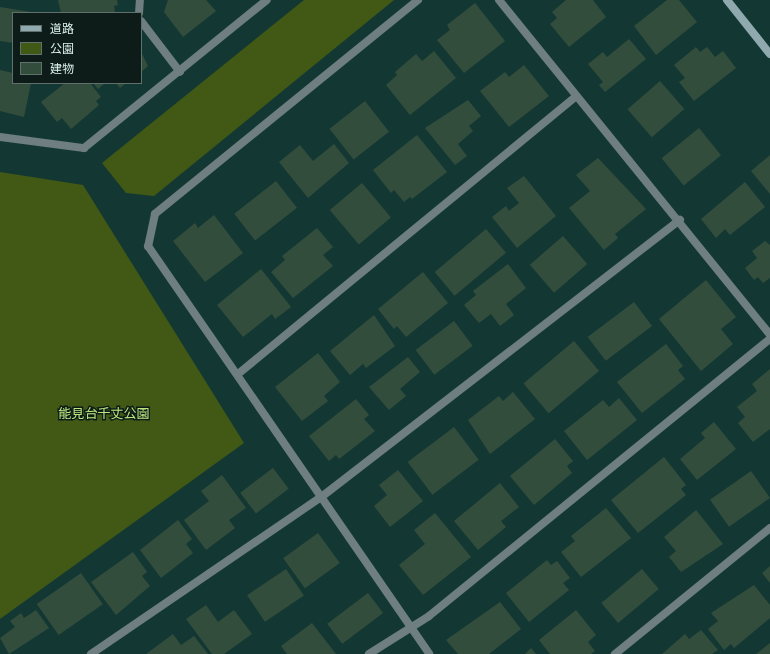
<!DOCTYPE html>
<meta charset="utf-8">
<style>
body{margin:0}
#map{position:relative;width:770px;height:654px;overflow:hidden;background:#133833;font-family:Overpass,"Noto Sans JP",sans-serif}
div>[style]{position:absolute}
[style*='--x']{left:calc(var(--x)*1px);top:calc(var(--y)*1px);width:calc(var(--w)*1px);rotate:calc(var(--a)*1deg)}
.green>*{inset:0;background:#415915}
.building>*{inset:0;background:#334d3c;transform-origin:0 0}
.street>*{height:8px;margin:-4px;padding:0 4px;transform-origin:4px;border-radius:4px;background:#6e7e81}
.secondary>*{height:8px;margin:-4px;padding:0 4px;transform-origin:4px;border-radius:4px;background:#8fa9ae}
span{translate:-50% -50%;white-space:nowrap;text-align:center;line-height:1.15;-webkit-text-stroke:3px #0d1c19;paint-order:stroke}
.park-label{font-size:13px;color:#bde77d}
.legend{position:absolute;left:12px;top:12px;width:130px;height:72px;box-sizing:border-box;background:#0d1c19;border:1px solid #60716d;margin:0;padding:5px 7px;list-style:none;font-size:12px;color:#dcf0ec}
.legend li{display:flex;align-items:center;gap:8px;height:20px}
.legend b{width:20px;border:1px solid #60716d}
</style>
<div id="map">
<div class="green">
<div style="clip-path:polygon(304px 0,394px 0,154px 196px,126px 193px,102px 163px)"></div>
<div style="clip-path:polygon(0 172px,83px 185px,244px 443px,0 619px)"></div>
</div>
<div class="building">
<div style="clip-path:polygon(58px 0,117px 0,118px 5px,114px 6px,115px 13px,61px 13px)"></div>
<div style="clip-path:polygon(168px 0,206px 0,216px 11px,183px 37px,164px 12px)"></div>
<div style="clip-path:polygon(566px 0,593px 0,606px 17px,569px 47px,550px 24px,557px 18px,552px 12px)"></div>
<div style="clip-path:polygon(667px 0,679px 0,697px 22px,656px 55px,634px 26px)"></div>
<div style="clip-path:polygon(475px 3px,505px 41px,464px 73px,437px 40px,450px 30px,447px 25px)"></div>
<div style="clip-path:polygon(0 7px,31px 12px,13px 13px,13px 43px,0 41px)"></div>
<div style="clip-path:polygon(629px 39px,646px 59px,605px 92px,599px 85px,603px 82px,588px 64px,603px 52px,607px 57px)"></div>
<div style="clip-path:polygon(696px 47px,700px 52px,707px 47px,715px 57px,723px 51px,736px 68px,694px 101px,679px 82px,685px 78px,674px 65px)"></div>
<div style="clip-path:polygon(434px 51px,456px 78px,410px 115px,386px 85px,397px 75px,395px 72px,416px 54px,422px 61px)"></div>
<div style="clip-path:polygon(141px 52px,148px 66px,141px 72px)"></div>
<div style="clip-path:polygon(524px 65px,549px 96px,509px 127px,480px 91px,505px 72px,509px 77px)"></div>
<div style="clip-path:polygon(0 70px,13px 73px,13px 83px,31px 83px,24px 117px,0 111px)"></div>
<div style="left:660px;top:81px;width:37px;height:43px;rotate:49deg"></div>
<div style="clip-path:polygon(65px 83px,90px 83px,101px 97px,96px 101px,99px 105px,71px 129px,62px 118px,57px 122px,41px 102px)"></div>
<div style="clip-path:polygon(93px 83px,105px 83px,98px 89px)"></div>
<div style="clip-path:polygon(116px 83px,126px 83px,120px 88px)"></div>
<div style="clip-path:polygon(468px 100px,481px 116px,469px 126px,473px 131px,458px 144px,467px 156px,455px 165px,425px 128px)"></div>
<div style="left:365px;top:101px;width:39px;height:45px;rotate:52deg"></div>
<div style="left:699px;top:128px;width:35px;height:48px;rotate:51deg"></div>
<div style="clip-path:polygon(417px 135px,447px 172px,412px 199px,410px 197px,404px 202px,394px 190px,391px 193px,373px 170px)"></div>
<div style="clip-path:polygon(334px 144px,349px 163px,308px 198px,279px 162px,300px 145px,313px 161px)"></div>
<div style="clip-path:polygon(770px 155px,770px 194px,751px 171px)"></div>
<div style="clip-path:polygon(598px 158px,646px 209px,615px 234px,618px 238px,604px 250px,569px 208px,590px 191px,576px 175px)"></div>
<div style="clip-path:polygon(524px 176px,556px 216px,517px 248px,492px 217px,506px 206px,509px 211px,519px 203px,507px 188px)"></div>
<div style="left:276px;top:181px;width:34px;height:53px;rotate:52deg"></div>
<div style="clip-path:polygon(745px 182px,765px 207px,730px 235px,725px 229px,716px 238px,701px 219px)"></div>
<div style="left:362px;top:183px;width:45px;height:42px;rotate:50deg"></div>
<div style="clip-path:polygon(214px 215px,243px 253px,205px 282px,173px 241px,195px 223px,198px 228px)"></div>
<div style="clip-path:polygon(317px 228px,333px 247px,323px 255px,333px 266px,293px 298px,271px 272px,285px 260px,282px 256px)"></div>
<div style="left:486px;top:229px;width:31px;height:67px;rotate:50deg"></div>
<div style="left:563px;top:236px;width:37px;height:44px;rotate:49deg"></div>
<div style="clip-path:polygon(765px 241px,770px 245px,770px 278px,763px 283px,758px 277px,754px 280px,745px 268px,757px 258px,752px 251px)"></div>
<div style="clip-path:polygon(508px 264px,526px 288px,506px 304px,514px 315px,500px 326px,491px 314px,479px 323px,464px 305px,476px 295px,473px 291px)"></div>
<div style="clip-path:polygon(261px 269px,291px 307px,275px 319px,272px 314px,243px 337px,217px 305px)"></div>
<div style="clip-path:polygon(423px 272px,448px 303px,406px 337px,397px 326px,394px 329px,378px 309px)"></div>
<div style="clip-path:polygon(706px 280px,736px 317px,721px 329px,733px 344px,701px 371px,659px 319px)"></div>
<div style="left:634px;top:302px;width:30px;height:58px;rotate:53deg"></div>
<div style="clip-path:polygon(374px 315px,395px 346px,366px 368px,363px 364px,350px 375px,330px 351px)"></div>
<div style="left:454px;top:321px;width:31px;height:48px;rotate:53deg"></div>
<div style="left:574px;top:341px;width:39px;height:66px;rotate:50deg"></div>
<div style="clip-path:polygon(666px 344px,683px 366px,678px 370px,685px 379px,642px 413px,617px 382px)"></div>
<div style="clip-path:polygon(318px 353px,340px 382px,324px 396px,328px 401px,302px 421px,275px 387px)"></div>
<div style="clip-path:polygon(408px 357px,420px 372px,400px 389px,406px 396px,389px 410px,369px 387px)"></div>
<div style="clip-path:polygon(770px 369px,770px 429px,753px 442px,738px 423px,745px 417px,737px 407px,757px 391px,752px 384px)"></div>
<div style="clip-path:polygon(513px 392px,535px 419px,490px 454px,468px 420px,499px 396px,503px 401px)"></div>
<div style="clip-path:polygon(619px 398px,637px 420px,587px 460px,564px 431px,603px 400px,609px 407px)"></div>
<div style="clip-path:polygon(356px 399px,369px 415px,364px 419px,375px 431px,339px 459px,336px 455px,329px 461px,309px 436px)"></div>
<div style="clip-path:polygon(714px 422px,736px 449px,697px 480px,680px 459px,705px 438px,701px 433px)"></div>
<div style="left:454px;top:427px;width:41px;height:58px;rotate:53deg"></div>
<div style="clip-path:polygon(555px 439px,573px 461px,567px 466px,572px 473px,534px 505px,510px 476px)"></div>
<div style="clip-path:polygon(664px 457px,686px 485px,681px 489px,686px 495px,638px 533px,611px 500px)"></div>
<div style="left:273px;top:468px;width:26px;height:41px;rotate:53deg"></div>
<div style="clip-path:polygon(398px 470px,423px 501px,390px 527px,374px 506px,387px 495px,379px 485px)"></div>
<div style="left:751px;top:471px;width:33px;height:50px;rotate:55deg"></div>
<div style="clip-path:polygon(222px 475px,246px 508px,229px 520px,235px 528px,206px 550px,184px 520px,209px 501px,201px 491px)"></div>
<div style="clip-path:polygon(500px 483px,519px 507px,501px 521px,506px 527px,478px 550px,454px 521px)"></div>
<div style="clip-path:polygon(606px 508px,631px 538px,581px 577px,561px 552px,575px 541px,571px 536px)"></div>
<div style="clip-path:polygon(696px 510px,723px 544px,681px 572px,669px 557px,676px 551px,664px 537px)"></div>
<div style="clip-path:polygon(435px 513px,471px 557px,423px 595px,399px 565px,425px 544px,414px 530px)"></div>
<div style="clip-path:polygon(178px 520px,192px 539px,186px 544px,193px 553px,161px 578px,140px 550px)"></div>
<div style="left:318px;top:533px;width:37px;height:43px;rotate:54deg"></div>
<div style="clip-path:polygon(133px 552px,147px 572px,142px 576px,150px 586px,116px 615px,91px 582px)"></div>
<div style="clip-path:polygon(547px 560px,551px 565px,557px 561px,570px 578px,563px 583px,569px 590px,529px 622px,506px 593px)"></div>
<div style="clip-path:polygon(770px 566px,770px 583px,762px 573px)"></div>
<div style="left:286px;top:569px;width:32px;height:47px;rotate:56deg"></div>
<div style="left:642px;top:569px;width:26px;height:53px;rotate:50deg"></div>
<div style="left:81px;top:573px;width:38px;height:54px;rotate:55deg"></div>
<div style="clip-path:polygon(754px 585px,770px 605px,770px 618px,734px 648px,731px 644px,724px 650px,708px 629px,718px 621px,711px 613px)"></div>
<div style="left:368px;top:593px;width:25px;height:51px;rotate:53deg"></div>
<div style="clip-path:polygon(500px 602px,521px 629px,489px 654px,458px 654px,446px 640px)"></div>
<div style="clip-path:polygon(206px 605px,218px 622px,234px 610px,252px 634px,224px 654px,212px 654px,186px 619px)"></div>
<div style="clip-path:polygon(36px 610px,49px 628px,9px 654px,0 638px,15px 627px,10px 621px,21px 613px,24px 618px)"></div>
<div style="clip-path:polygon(576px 610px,596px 635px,588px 642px,595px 651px,591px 654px,550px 654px,539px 640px)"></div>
<div style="clip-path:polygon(312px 623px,336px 654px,287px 654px,281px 646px)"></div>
<div style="clip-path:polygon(701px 630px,718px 650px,712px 654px,662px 654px,685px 634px,689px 639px)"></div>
<div style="clip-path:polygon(173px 634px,181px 645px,194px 636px,208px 654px,146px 654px)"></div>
<div style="clip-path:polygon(770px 643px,770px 654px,756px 654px)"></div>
<div style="clip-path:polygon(531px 648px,536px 654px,525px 654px)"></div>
</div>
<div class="street">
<div style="--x:418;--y:0;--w:339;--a:140.9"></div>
<div style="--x:155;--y:214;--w:33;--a:102"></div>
<div style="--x:148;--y:246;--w:495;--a:55.4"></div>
<div style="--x:499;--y:0;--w:431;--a:51"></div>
<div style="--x:139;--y:13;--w:13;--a:-86"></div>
<div style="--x:141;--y:21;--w:64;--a:52.6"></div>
<div style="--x:0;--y:137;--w:85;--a:7.5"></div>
<div style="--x:84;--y:148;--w:235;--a:-39"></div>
<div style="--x:238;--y:374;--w:436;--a:-39.4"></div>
<div style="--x:91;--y:654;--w:277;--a:-34.3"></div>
<div style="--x:320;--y:498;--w:455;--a:-37.7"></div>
<div style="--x:369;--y:654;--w:71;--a:-32.3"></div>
<div style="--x:429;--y:616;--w:439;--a:-39.1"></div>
<div style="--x:615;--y:654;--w:200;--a:-39.1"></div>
</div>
<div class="secondary">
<div style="--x:727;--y:0;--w:69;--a:51.5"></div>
</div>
<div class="park-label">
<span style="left:104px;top:415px">能見台千丈公園</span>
</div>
<ul class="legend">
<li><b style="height:5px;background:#8fa9ae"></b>道路</li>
<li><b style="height:11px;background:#415915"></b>公園</li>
<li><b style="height:11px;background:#334d3c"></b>建物</li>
</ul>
</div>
